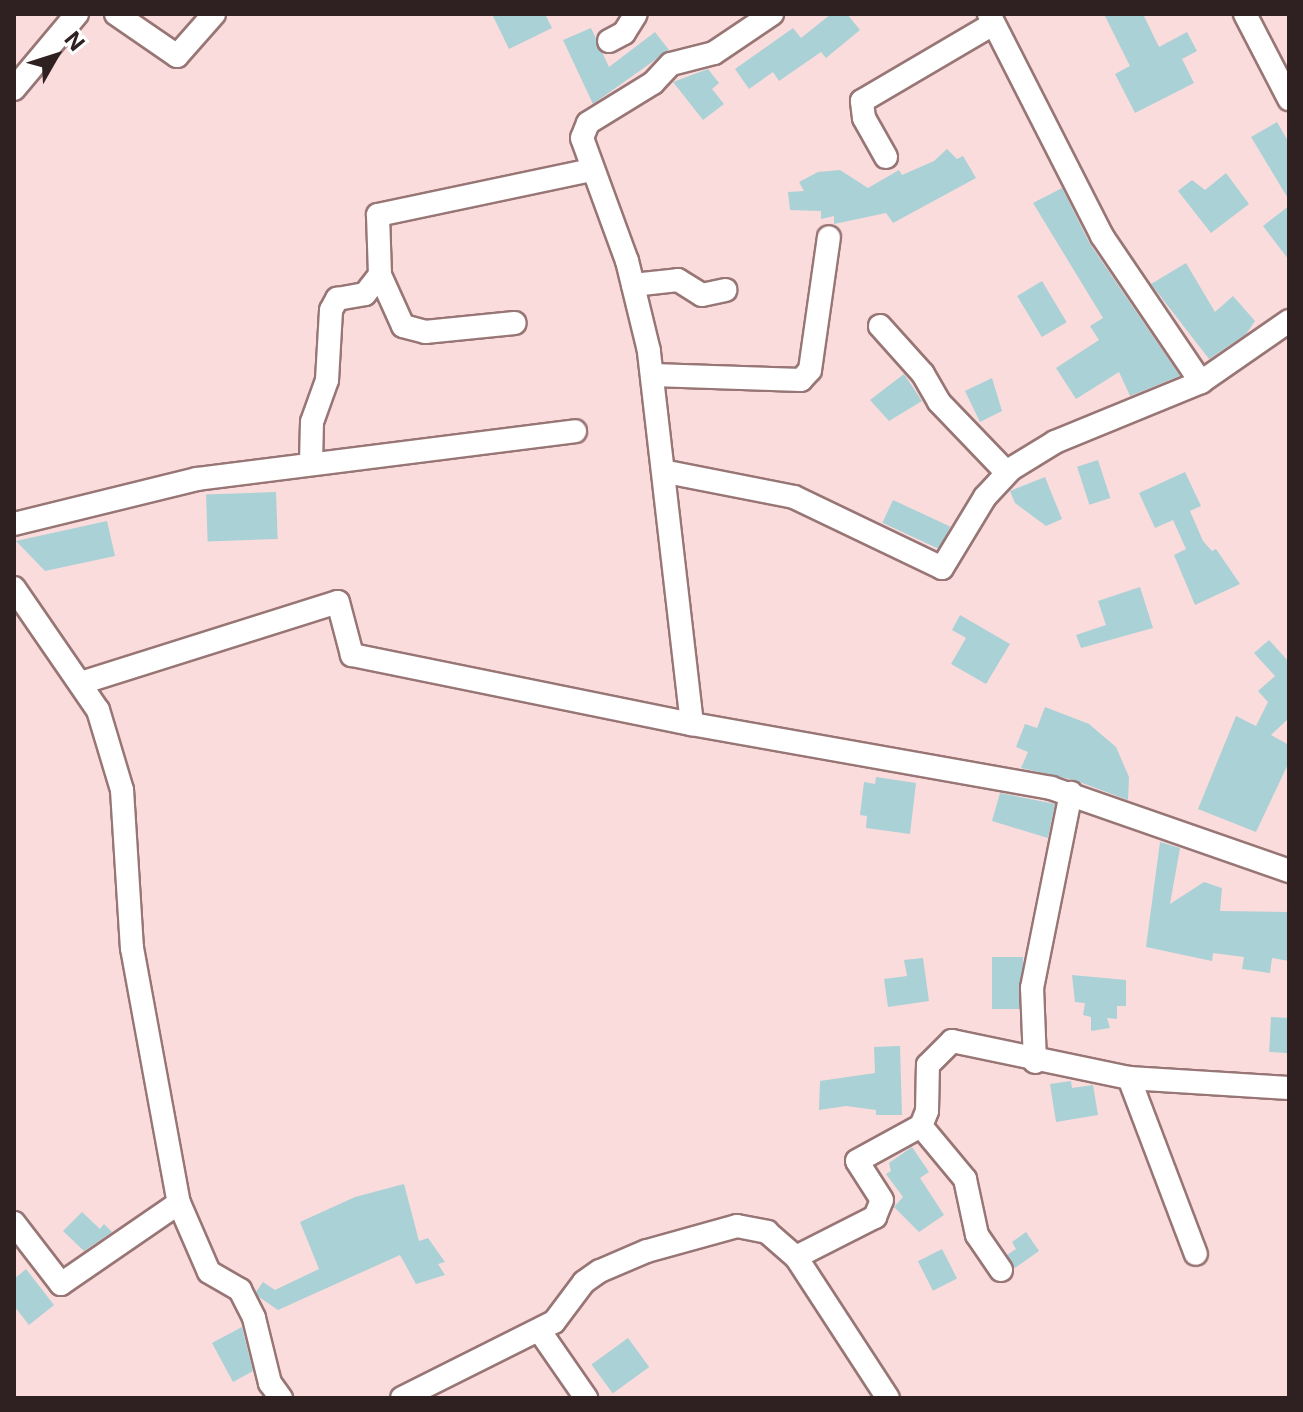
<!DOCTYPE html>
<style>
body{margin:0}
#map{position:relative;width:1303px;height:1412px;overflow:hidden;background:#fbdcdc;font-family:Inter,sans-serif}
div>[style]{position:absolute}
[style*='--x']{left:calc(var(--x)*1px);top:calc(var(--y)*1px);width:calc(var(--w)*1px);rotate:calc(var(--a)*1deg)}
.building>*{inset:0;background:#a9d1d6;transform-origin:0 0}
.roads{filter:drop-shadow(2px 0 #987675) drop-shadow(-2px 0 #987675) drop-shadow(0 2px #987675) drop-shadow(0 -2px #987675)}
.minor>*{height:22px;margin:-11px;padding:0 11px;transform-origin:11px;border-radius:11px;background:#fff}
span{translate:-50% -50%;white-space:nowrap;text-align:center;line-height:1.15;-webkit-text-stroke:6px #fff;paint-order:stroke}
.frame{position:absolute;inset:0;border:16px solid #2f2121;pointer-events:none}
.north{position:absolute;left:16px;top:16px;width:80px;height:80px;-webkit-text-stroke:6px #fff;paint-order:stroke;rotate:51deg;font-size:22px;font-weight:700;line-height:32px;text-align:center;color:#2f2121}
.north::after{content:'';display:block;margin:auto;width:28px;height:36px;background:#2f2121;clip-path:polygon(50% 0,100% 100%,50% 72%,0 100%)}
</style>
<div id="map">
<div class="building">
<div style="clip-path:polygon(492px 14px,545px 14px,552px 28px,509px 49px)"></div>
<div style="clip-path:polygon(831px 14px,847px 14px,860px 30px,826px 58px,821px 52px,779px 81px,773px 72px,749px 89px,735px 69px,793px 28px,801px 38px)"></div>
<div style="clip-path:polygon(1104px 14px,1143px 14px,1159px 47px,1187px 32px,1197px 51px,1182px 59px,1194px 83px,1135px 113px,1115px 74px,1130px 66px)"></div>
<div style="clip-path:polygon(591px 28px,609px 67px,655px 32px,669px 50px,593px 104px,563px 40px)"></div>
<div style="clip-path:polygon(708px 69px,719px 83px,712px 89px,724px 104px,703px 120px,673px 82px)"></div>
<div style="clip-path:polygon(1277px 122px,1289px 143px,1289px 200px,1251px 137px)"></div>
<div style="clip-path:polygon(947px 149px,957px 159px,963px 156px,976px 178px,893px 223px,886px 213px,834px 224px,834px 216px,821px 219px,821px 211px,790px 210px,788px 192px,804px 191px,799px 182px,818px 172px,840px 170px,868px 188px,899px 170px,902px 175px,934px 161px)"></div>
<div style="clip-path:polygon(1226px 173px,1249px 204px,1211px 233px,1178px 191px,1192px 180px,1205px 190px)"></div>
<div style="clip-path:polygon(1062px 188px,1090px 244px,1180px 376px,1130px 396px,1119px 372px,1076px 399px,1056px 368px,1099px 340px,1090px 326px,1103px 318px,1033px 203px)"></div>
<div style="clip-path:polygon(1289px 206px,1289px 260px,1263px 226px)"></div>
<div style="clip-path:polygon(1186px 263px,1215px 312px,1233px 296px,1255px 321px,1246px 334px,1209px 359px,1151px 284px)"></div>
<div style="left:1042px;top:281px;width:48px;height:29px;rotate:59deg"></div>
<div style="clip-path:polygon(904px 374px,922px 401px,889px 421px,870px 400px)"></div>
<div style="clip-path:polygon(992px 378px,1002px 411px,980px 422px,965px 391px)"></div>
<div style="left:1098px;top:460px;width:40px;height:22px;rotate:72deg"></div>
<div style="clip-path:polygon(1185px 472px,1201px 506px,1190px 511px,1203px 541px,1212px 551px,1216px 549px,1240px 584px,1195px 605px,1174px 555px,1186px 549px,1173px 520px,1155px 528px,1139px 493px)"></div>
<div style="clip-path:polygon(1045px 477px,1062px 519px,1046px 526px,1015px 503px,1010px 491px)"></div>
<div style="left:276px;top:492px;width:47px;height:70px;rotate:88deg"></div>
<div style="left:893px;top:500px;width:63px;height:25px;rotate:25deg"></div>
<div style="clip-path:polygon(107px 521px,115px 556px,45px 571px,16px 541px)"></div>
<div style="clip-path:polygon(1140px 587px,1153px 628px,1081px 648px,1076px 635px,1106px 625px,1098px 601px)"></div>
<div style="clip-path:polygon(960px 615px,1010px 644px,986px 684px,951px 664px,966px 638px,952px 630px)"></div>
<div style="clip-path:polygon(1269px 640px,1289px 662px,1289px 718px,1271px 735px,1289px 745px,1289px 762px,1256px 832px,1198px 809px,1236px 716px,1256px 726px,1268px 702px,1258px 691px,1275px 676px,1254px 653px)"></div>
<div style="clip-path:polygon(1045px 707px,1089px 724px,1116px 747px,1129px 777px,1128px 800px,1074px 780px,1021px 768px,1028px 752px,1016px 747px,1025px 724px,1037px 728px)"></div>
<div style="clip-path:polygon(876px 777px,916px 783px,910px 834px,866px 828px,867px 816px,860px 815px,864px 782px,875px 784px)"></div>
<div style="clip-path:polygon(1000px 793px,1055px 804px,1048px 838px,992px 821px)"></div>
<div style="clip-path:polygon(1160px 842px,1180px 848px,1170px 904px,1204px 882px,1222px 888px,1220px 911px,1289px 912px,1289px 961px,1272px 958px,1270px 973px,1242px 969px,1244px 957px,1213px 953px,1212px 961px,1146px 947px)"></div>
<div style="left:992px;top:957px;width:31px;height:52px"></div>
<div style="clip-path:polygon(923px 958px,929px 1001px,888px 1007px,884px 979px,907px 976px,904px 960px)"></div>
<div style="clip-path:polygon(1072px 975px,1126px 980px,1126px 1006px,1117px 1006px,1117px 1019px,1107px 1018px,1110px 1028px,1091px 1031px,1091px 1017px,1083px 1015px,1085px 1003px,1075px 1002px)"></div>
<div style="left:1271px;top:1017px;width:18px;height:35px;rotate:3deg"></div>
<div style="clip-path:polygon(900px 1046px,902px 1115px,876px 1115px,876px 1110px,846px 1106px,819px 1110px,820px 1081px,875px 1073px,874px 1047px)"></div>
<div style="clip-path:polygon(1071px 1081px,1072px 1088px,1093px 1085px,1098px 1115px,1056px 1122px,1050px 1084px)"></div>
<div style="clip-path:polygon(912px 1147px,929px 1172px,920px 1178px,944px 1215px,919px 1232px,894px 1207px,903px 1197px,886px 1174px,891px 1171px,889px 1163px)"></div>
<div style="clip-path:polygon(404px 1184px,419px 1241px,428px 1238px,445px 1262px,438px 1264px,445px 1275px,416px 1284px,400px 1255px,278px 1310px,259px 1297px,256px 1292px,263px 1282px,275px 1290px,319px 1269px,300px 1222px,355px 1197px)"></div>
<div style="clip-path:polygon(82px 1212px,100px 1229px,104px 1224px,112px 1232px,84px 1251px,63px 1231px)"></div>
<div style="clip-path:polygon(1026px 1232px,1039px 1251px,1015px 1268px,1007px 1255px,1016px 1249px,1012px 1242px)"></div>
<div style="left:942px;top:1249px;width:33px;height:27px;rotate:63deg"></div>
<div style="clip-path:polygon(26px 1269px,54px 1305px,29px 1325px,14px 1306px,14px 1279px)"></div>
<div style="clip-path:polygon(242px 1327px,253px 1371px,233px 1382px,212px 1343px)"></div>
<div style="left:628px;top:1338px;width:36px;height:45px;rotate:54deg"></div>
</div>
<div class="roads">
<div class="minor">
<div style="--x:116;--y:14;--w:74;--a:34.5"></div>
<div style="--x:177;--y:56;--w:56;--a:-48.6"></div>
<div style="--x:989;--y:14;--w:249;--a:63"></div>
<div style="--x:1102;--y:236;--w:176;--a:55.9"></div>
<div style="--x:1245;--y:14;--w:96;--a:62.6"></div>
<div style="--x:609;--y:41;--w:17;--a:-28"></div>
<div style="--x:624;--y:33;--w:22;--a:-58"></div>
<div style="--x:14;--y:89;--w:98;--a:-50"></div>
<div style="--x:886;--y:157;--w:45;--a:-119.4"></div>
<div style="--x:864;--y:118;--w:17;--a:-97"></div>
<div style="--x:862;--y:101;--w:152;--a:-30.4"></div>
<div style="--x:380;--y:275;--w:56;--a:65.7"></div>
<div style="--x:403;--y:326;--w:23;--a:15"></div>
<div style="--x:425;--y:332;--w:90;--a:-5.7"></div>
<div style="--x:633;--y:285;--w:45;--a:-6.3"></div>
<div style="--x:678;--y:280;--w:28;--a:32"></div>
<div style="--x:702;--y:295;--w:24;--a:-12"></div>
<div style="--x:880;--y:326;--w:64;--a:48.1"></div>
<div style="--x:923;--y:374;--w:32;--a:60"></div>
<div style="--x:939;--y:402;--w:98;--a:46.2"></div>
<div style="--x:653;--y:375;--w:148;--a:1.9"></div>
<div style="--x:801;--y:380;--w:13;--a:-48"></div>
<div style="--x:810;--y:370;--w:134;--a:-81.9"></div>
<div style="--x:311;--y:463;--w:41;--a:-88.6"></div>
<div style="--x:312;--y:422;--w:45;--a:-70.3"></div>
<div style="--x:327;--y:380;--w:70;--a:-86.7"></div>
<div style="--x:331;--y:310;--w:13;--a:-61"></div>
<div style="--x:337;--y:299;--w:28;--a:-10"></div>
<div style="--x:365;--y:294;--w:24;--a:-52"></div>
<div style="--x:380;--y:275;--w:60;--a:-91.9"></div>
<div style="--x:378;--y:215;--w:219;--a:-11.9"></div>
<div style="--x:667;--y:472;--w:129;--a:11.1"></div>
<div style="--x:794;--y:497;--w:164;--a:25.6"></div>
<div style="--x:942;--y:568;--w:83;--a:-58.8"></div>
<div style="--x:985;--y:497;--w:38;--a:-47"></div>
<div style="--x:1011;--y:469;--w:52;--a:-31.5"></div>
<div style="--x:1055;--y:442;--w:158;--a:-22.3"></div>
<div style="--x:1201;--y:382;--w:107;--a:-34.7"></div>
<div style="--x:14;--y:524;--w:188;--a:-13.8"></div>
<div style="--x:197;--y:479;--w:381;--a:-7.2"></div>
<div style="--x:14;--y:588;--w:148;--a:55.5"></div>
<div style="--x:98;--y:710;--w:84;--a:73.3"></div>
<div style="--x:122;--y:790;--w:158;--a:86.4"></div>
<div style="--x:132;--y:948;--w:259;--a:79.6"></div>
<div style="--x:179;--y:1203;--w:75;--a:66.5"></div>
<div style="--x:209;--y:1272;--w:36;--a:30"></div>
<div style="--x:240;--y:1290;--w:31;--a:63"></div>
<div style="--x:254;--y:1318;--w:67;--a:76.2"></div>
<div style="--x:270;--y:1383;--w:19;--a:54"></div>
<div style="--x:84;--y:682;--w:266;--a:-17.5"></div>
<div style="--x:338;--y:602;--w:55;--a:75.2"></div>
<div style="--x:352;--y:655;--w:347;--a:11.5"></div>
<div style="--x:692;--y:724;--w:365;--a:10.1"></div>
<div style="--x:1051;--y:788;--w:252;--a:19.2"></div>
<div style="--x:692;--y:724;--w:375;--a:-96.6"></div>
<div style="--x:649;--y:351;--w:93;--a:-103.7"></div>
<div style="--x:627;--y:261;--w:131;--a:-110.1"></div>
<div style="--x:582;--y:138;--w:16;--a:-68"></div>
<div style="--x:588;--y:123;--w:76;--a:-31.6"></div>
<div style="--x:653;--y:83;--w:26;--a:-47"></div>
<div style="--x:671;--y:64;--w:44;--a:-14.3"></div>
<div style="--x:714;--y:53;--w:70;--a:-33.9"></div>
<div style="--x:1035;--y:1062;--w:74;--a:-92.3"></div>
<div style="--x:1032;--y:988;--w:199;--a:-78.7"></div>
<div style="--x:1129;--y:1078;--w:188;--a:69.2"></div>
<div style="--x:14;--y:1223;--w:77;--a:52.4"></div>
<div style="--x:61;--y:1284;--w:143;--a:-34.5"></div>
<div style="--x:796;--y:1257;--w:89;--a:-26.9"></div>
<div style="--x:875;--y:1217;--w:18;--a:-68"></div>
<div style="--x:882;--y:1200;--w:46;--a:-122.7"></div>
<div style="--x:857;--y:1161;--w:73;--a:-28.7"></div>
<div style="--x:1001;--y:1270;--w:42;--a:-124.4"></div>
<div style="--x:977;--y:1235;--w:57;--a:-102.1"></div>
<div style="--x:965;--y:1179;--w:69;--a:-129.7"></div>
<div style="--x:921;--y:1126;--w:16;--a:-68"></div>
<div style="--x:927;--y:1111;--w:46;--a:-88.8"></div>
<div style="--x:928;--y:1065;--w:34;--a:-45"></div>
<div style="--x:952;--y:1041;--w:181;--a:11.8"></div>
<div style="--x:1129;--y:1078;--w:160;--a:3.6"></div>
<div style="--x:539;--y:1330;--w:83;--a:55.3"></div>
<div style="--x:402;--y:1398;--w:170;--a:-26.6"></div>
<div style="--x:554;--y:1322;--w:50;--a:-53.1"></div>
<div style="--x:584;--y:1282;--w:19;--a:-35"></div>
<div style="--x:600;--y:1271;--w:51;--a:-23.1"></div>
<div style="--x:647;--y:1251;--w:93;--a:-15.5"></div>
<div style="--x:737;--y:1226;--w:31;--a:11"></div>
<div style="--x:767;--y:1232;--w:38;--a:41"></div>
<div style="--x:796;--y:1257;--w:168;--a:56.9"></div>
</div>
</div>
<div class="frame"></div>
<div class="north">N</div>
</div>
